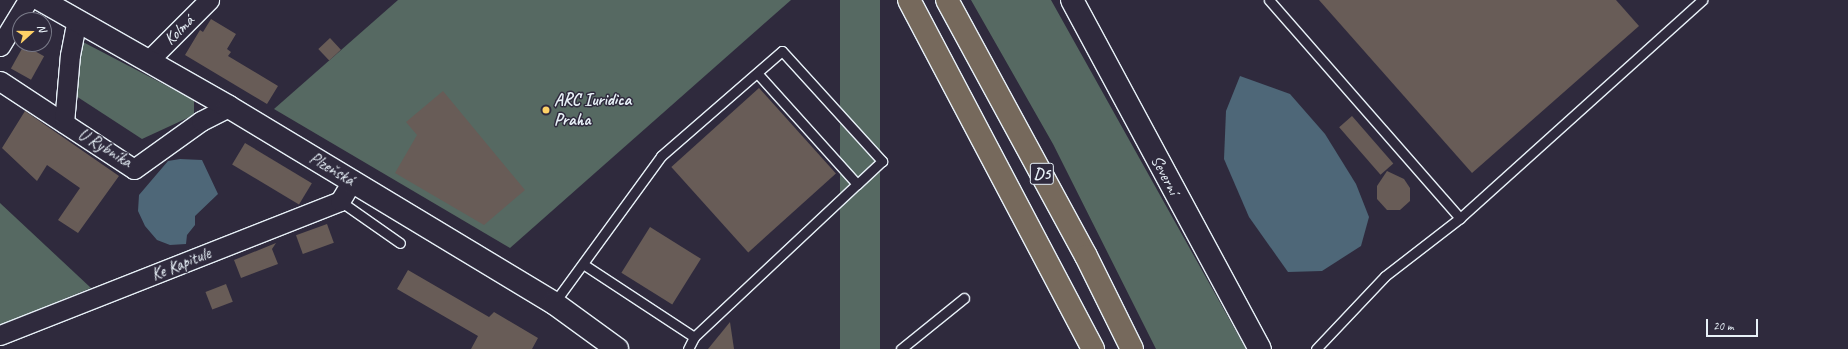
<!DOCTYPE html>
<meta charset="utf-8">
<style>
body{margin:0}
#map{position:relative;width:1848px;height:349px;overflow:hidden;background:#2f2a3d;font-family:Caveat,sans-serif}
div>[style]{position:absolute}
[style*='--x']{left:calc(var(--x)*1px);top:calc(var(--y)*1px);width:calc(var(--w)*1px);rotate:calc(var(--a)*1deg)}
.green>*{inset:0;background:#566962;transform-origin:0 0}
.water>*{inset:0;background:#4e6778}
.building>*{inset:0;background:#685c57;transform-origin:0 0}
.roads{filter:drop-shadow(1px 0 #e8f1f8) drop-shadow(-1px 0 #e8f1f8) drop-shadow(0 1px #e8f1f8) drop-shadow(0 -1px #e8f1f8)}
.service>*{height:9px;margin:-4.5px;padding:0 4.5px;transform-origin:4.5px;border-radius:4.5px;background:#2f2a3d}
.minor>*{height:19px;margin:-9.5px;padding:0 9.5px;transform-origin:9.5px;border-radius:9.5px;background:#2f2a3d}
.tertiary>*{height:22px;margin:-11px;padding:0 11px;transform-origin:11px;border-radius:11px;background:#2f2a3d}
.secondary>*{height:22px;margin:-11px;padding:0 11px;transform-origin:11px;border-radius:11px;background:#2f2a3d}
.motorway>*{height:22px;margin:-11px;padding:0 11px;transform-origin:11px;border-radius:11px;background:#76695c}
.dots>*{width:11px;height:11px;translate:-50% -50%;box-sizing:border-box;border:2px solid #2f2a3d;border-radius:50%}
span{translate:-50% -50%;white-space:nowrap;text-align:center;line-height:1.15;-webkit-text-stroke:3px #2f2a3d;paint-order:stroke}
.shield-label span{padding:1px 3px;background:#2f2a3d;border:1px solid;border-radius:3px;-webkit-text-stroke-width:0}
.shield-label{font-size:16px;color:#e8f1f8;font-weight:700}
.street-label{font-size:17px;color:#e8f1f8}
.poi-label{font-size:17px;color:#e8f1f8;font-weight:700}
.left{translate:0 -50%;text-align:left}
.north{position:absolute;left:12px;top:12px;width:40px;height:40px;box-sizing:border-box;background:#2f2a3d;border:1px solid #797a88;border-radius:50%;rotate:69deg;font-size:11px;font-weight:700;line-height:16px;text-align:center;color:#e8f1f8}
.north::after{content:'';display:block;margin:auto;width:14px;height:18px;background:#ffd166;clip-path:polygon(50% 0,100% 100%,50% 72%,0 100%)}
.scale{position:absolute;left:1706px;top:319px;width:52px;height:18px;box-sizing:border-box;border:2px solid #e8f1f8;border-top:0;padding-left:5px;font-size:12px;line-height:14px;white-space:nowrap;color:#e8f1f8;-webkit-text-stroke:3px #2f2a3d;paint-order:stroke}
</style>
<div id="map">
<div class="green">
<div style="clip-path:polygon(398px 0,791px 0,510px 248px,274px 109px)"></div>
<div style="left:840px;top:0;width:40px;height:395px"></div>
<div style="clip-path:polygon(971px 0,1051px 0,1246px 349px,1156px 349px,1053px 144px)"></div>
<div style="clip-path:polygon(83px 42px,194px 100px,194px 115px,142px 139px,76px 96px,70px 77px,75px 53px)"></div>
<div style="clip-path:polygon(0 203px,91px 288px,0 325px)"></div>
</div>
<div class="water">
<div style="clip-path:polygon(1240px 76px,1290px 94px,1325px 134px,1356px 184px,1369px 217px,1361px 246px,1322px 271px,1288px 272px,1249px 217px,1224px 159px,1226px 111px)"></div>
<div style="clip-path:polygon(180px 159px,202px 160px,218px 194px,195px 216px,195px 225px,187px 235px,186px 244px,170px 245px,157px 240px,145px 226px,138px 211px,139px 195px,168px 161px)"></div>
</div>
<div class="building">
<div style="clip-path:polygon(1319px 0,1616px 0,1639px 26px,1472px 173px)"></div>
<div style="clip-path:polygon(211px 19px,236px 34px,227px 49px,231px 52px,228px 56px,278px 86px,267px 104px,185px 55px,200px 30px,203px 32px)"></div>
<div style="left:330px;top:38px;width:16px;height:16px;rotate:47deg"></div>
<div style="left:24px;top:45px;width:23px;height:27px;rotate:29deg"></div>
<div style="left:759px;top:88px;width:115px;height:118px;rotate:48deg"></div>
<div style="clip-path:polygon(443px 91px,525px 190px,484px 225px,395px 173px,417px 135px,406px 122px)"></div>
<div style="clip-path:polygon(25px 111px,119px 176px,78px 233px,58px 220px,80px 188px,47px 165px,37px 181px,2px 148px)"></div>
<div style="left:1352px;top:116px;width:63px;height:17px;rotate:49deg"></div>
<div style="left:245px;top:143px;width:78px;height:25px;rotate:31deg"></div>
<div style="clip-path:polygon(1387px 171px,1404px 179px,1410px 188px,1410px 201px,1400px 210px,1387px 210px,1377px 199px,1377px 186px)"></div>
<div style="left:327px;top:224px;width:20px;height:33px;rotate:70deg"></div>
<div style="left:650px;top:227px;width:60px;height:54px;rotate:32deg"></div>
<div style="clip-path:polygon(276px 243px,272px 249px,278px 264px,241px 278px,234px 260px)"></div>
<div style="clip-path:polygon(408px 270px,489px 317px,494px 312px,538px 338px,532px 349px,471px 349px,478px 336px,397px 289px)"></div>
<div style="left:226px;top:284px;width:19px;height:22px;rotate:69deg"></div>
<div style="clip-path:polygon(730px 322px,734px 349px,708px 349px)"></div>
</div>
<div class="roads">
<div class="service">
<div style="--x:1269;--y:0;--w:290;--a:48.8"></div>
<div style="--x:340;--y:201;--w:73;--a:35"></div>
<div style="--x:583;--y:264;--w:133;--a:33.3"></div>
<div style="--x:554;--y:303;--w:182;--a:-53.9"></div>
<div style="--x:661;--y:156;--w:160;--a:-41"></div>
<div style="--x:782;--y:51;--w:149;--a:47.7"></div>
<div style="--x:882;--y:161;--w:34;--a:137"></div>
<div style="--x:688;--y:349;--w:13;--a:-63"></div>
<div style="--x:694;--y:337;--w:224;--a:-43.2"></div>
<div style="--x:857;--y:184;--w:149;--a:-132"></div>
<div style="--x:901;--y:349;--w:81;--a:-39"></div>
<div style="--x:1316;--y:349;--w:100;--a:-46.6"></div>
<div style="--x:1385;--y:276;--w:95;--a:-37.7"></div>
<div style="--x:1460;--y:218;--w:326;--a:-42"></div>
</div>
<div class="minor">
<div style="--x:0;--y:46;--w:54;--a:-58.7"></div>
<div style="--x:149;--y:60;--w:85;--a:-45"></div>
<div style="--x:0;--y:81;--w:160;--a:33.3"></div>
<div style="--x:134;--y:169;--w:82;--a:-35.6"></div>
<div style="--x:201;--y:121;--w:31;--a:-27"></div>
<div style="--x:64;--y:123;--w:68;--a:-85"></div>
<div style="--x:70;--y:55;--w:36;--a:-79"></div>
<div style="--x:0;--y:335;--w:365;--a:-21.5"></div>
<div style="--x:340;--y:201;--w:23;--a:-59"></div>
</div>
<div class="tertiary">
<div style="--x:1072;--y:0;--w:396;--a:61.7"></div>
</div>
<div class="secondary">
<div style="--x:41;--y:0;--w:216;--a:29.6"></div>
<div style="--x:229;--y:107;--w:380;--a:31.1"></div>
<div style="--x:554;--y:303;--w:78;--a:36.1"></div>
</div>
<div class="motorway">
<div style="--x:909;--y:0;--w:395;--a:62.2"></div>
<div style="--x:947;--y:0;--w:291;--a:61.5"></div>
<div style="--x:1086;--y:256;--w:104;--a:63.7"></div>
</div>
</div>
<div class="dots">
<div style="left:546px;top:110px;background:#ffd166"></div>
</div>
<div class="shield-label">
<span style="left:1042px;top:174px">D5</span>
</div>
<div class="street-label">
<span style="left:179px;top:30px;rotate:-45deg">Kolmá</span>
<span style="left:105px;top:148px;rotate:31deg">U Rybníka</span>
<span style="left:332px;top:169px;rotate:31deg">Plzeňská</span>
<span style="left:1165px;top:175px;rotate:62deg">Severní</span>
<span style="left:181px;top:264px;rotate:-22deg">Ke Kapitule</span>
</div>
<div class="poi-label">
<span class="left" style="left:554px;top:110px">ARC Iuridica<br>Praha</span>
</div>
<div class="north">N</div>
<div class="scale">20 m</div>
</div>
